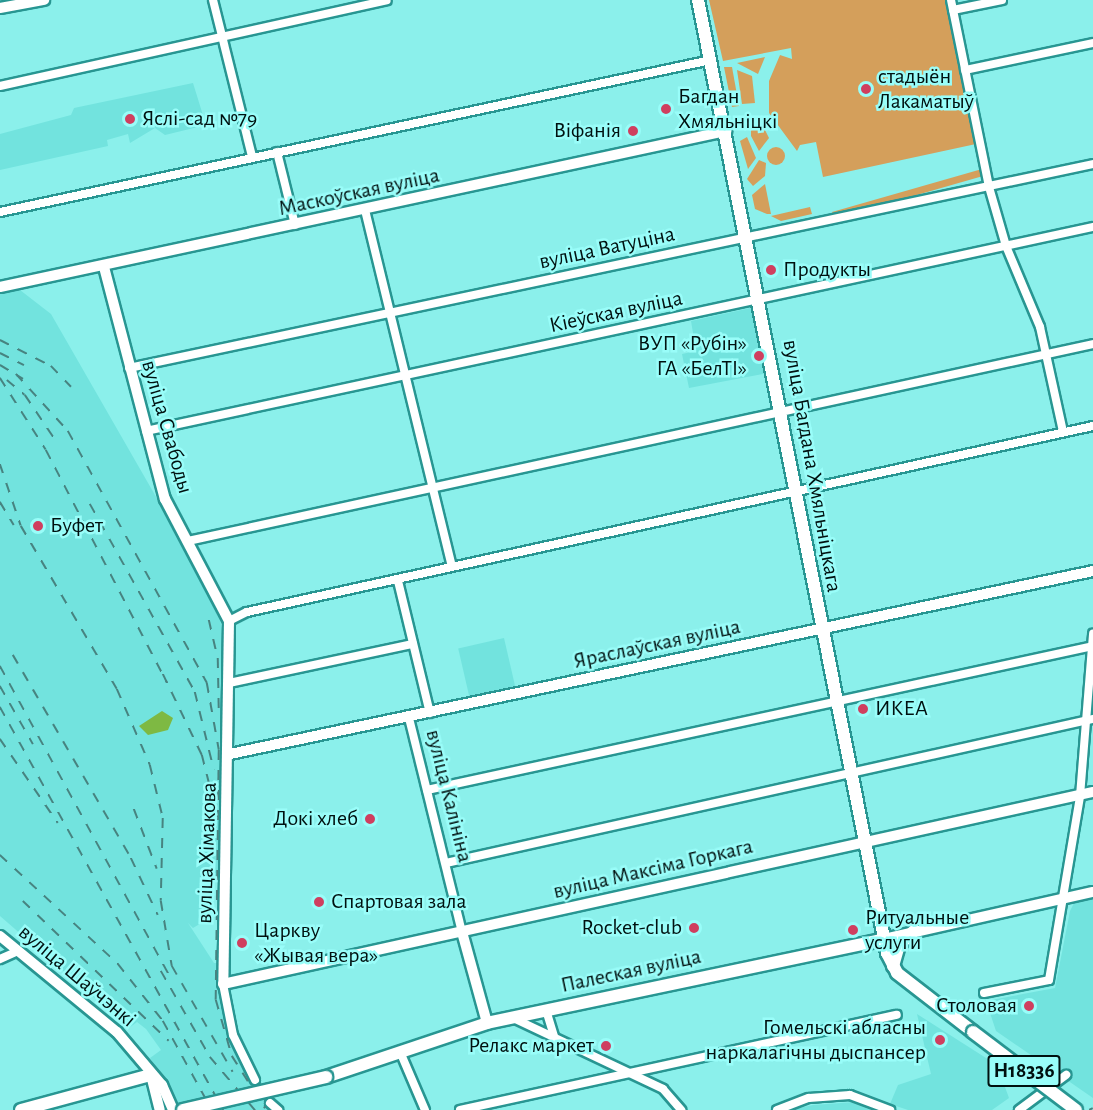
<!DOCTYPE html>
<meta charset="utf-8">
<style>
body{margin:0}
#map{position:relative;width:1093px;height:1110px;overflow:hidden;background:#8bf0eb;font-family:"Alegreya Sans",sans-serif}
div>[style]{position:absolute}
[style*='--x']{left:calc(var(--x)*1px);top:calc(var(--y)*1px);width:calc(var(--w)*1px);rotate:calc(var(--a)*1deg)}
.built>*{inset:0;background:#72e3de;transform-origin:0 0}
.green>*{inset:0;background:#d49f5b;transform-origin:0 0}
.round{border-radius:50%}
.water>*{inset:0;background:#7eb943}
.roads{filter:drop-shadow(2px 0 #289692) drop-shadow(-2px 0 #289692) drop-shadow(0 2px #289692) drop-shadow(0 -2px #289692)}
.street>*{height:8px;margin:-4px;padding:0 4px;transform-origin:4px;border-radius:4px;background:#fff}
.secondary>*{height:10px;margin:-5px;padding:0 5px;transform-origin:5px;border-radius:5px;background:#fff}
.primary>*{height:12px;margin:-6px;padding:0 6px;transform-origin:6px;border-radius:6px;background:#fff}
.rail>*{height:1.5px;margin-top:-0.75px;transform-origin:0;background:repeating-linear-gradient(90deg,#478380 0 10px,transparent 0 20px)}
.bridges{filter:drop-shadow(2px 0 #289692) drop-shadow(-2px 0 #289692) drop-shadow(0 2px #289692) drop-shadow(0 -2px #289692)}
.primary-bridge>*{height:12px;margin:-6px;padding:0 6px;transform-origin:6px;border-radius:6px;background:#fff}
.dots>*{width:16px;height:16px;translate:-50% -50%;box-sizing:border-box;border:3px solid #99fdf9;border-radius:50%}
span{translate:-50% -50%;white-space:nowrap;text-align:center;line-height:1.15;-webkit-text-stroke:5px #99fdf9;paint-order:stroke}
.shield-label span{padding:2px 4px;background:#99fdf9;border:2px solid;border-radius:4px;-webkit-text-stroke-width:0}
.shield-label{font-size:21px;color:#001110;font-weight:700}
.poi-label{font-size:22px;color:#001110}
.left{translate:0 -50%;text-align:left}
.right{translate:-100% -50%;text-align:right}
.street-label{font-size:22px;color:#001110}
</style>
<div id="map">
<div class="built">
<div style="clip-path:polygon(193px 83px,206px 125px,165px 135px,155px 128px,130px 143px,128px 134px,107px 140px,108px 146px,0 170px,0 134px,71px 115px,74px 108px)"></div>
<div style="clip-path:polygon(20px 290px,51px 314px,217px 603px,225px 645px,220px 872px,198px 890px,213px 916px,193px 928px,188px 923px,214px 963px,220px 963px,224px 1017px,242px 1067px,272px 1110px,182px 1110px,150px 1058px,161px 1050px,146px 1029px,137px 1022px,129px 1028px,0 916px,0 294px)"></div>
<div style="clip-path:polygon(755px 307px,768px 373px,689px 388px,682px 354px,696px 351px,691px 321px)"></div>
<div style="left:504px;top:638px;width:50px;height:47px;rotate:77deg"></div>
<div style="clip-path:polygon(1093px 897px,1093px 1098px,996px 1031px,986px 1001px,1055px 988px,1070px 911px,1075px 901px)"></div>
<div style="clip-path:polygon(917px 1014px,997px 1065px,1009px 1098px,992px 1110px,908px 1110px,890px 1104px,898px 1085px,931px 1074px)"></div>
<div style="clip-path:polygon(855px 1102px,878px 1110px,790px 1110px,813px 1105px)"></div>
</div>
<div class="green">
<div style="clip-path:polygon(709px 0,945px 0,976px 144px,823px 177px,816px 142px,800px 145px,797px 151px,769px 113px,769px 81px,780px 55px,792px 59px,791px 48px,723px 61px)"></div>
<div style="clip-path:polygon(765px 57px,758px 74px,737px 63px)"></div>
<div style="clip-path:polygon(724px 67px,732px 67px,739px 106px,732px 107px)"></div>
<div style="clip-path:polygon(737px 70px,752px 76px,755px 103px,742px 104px)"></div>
<div style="clip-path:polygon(758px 116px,769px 138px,759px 151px,751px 136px,751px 121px)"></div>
<div style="clip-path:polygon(747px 137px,756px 158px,748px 169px,740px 141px)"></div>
<div class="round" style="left:767px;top:147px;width:18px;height:18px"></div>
<div style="clip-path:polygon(759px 160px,766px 163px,765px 176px,753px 186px,747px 179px)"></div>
<div style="left:982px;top:169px;width:7px;height:156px;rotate:74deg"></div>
<div style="clip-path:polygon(765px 184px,771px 214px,767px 214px,755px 209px,752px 195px)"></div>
<div style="clip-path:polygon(810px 207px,812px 214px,781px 221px,771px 216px)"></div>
</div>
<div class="water">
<div style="clip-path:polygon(162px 711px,173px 718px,168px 730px,148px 735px,139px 726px)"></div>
</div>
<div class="roads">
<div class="street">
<div style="--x:213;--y:0;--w:162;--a:76"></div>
<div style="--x:951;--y:0;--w:191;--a:78.5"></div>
<div style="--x:989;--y:187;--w:61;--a:73.9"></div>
<div style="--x:1006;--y:246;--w:88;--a:67.2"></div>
<div style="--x:1040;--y:327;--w:107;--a:77.6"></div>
<div style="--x:953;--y:10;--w:50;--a:-11.5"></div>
<div style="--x:965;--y:70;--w:131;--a:-11.9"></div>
<div style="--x:0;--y:86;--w:396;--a:-12.5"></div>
<div style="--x:277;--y:152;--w:75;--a:76.1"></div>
<div style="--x:365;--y:210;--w:367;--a:76.3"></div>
<div style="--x:0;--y:212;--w:727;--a:-12.07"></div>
<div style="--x:129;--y:368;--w:985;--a:-11.95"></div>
<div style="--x:146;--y:431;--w:969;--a:-12.16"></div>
<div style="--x:188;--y:541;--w:926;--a:-12.28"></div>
<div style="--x:398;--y:581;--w:136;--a:76.4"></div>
<div style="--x:229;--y:621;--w:20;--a:-27"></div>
<div style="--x:247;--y:612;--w:866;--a:-12.4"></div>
<div style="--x:229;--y:683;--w:188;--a:-12"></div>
<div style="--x:409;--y:718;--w:220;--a:76.1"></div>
<div style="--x:427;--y:790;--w:681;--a:-12.2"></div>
<div style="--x:446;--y:863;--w:663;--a:-12.55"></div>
<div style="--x:0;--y:959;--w:17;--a:-24"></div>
<div style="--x:223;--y:984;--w:52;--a:78.9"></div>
<div style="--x:233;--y:1035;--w:50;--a:63.9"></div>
<div style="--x:984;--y:993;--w:66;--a:-11.3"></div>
<div style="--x:1049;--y:980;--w:187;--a:-80.4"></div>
<div style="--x:1080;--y:796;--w:163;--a:-85.4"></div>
<div style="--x:546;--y:1010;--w:31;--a:73"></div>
<div style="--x:513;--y:1018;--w:166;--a:25.3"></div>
<div style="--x:663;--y:1089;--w:28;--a:49"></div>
<div style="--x:401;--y:1054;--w:61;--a:66.8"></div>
<div style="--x:270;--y:1103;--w:11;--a:41"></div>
<div style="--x:460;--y:1110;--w:447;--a:-12.3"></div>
<div style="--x:777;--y:1110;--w:34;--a:-21"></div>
<div style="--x:809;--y:1098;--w:41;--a:-4.2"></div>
<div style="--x:850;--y:1095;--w:43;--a:20.6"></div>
<div style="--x:1019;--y:1110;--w:59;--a:-36.7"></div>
</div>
<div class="secondary">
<div style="--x:0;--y:8;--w:45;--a:-10.3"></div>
<div style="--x:104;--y:267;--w:240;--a:75.3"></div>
<div style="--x:165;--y:499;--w:138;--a:62.3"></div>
<div style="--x:229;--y:621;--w:363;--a:90.9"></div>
<div style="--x:223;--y:984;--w:891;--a:-12.45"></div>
<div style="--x:0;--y:287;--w:743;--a:-12.13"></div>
<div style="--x:230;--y:754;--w:882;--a:-11.97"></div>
<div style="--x:462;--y:932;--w:94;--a:74.6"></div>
<div style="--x:0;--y:936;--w:151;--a:39.4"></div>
<div style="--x:117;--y:1032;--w:70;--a:49.7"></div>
<div style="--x:162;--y:1085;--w:27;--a:66"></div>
<div style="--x:884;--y:939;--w:214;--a:-12.7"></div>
<div style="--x:151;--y:1075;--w:36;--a:76"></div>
</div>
<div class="primary">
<div style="--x:698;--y:0;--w:972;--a:78.78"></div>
<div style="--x:887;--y:953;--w:22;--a:63"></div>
<div style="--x:897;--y:973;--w:96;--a:37.8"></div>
<div style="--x:893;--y:966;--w:22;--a:-74"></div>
<div style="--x:899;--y:945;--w:21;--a:-43"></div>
<div style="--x:326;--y:1077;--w:170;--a:-18.5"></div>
<div style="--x:487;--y:1023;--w:406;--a:-11.9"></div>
<div style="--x:21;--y:1110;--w:135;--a:-15.1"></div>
</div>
</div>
<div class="rail">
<div style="--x:0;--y:340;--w:57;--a:27"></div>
<div style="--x:51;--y:366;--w:29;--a:46"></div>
<div style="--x:0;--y:353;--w:27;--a:27"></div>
<div style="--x:0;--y:365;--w:27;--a:31"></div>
<div style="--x:16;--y:374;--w:77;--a:47.6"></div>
<div style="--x:68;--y:431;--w:288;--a:61.1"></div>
<div style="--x:207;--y:683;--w:68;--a:79.8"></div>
<div style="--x:219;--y:750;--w:250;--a:90.7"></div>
<div style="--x:216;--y:1000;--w:58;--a:74.1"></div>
<div style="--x:232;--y:1056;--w:62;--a:57.6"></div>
<div style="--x:0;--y:378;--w:85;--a:57.4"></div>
<div style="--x:46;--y:450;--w:262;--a:62.5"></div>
<div style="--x:7;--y:380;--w:23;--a:40"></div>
<div style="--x:25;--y:395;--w:52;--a:56"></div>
<div style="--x:0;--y:464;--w:65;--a:71.3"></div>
<div style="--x:21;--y:526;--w:189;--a:59.5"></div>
<div style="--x:117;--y:689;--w:83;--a:66.5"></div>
<div style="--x:150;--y:765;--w:55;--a:76.2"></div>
<div style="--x:163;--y:818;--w:83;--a:91.4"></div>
<div style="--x:161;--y:901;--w:66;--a:80.4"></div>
<div style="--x:172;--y:966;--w:122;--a:60.1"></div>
<div style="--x:0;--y:502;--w:27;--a:59"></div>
<div style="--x:90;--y:504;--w:215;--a:60.8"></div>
<div style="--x:195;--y:692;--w:80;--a:76.3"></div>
<div style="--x:209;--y:620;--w:39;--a:77"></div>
<div style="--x:218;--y:658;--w:51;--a:88.9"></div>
<div style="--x:13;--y:655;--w:235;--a:59.8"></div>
<div style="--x:131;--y:858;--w:63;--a:64.7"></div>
<div style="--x:0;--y:666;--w:354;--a:61.3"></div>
<div style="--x:163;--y:674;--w:90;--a:64.3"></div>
<div style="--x:202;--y:755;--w:44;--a:75.7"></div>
<div style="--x:0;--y:686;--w:67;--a:60.4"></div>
<div style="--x:0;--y:707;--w:461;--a:61"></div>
<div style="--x:0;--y:739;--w:102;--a:55.4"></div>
<div style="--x:134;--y:809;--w:64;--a:69"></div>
<div style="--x:0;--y:855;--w:161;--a:42.7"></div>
<div style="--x:118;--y:964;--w:73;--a:51.7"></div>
<div style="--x:163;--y:1021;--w:102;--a:61.2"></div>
<div style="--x:23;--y:901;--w:202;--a:43.8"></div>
<div style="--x:161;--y:971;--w:99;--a:60.3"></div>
<div style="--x:210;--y:1057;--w:70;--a:49.7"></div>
<div style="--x:1089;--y:1110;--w:4;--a:-27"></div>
</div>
<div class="bridges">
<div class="primary-bridge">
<div style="--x:973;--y:1032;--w:129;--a:37.1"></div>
<div style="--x:183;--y:1110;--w:147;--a:-13"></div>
</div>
</div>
<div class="dots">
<div style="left:866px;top:89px;background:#cf3f5f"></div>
<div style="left:666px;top:109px;background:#cf3f5f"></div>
<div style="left:130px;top:119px;background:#cf3f5f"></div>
<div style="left:633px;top:131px;background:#cf3f5f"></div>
<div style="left:771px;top:270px;background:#cf3f5f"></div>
<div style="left:759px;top:356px;background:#cf3f5f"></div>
<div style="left:38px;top:526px;background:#cf3f5f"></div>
<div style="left:863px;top:709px;background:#cf3f5f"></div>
<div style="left:370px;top:819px;background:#cf3f5f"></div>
<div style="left:319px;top:902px;background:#cf3f5f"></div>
<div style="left:694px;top:928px;background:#cf3f5f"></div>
<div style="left:853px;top:930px;background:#cf3f5f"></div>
<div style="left:242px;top:943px;background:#cf3f5f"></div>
<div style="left:1029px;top:1006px;background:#cf3f5f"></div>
<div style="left:940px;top:1040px;background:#cf3f5f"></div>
<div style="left:606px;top:1046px;background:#cf3f5f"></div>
</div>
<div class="shield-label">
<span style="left:1024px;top:1071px">Н18336</span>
</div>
<div class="poi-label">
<span class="left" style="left:878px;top:89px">стадыён<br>Лакаматыў</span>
<span class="left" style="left:678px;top:109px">Багдан<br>Хмяльніцкі</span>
<span class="left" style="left:142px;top:119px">Яслі-сад №79</span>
<span class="right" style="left:621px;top:131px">Віфанія</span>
<span class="left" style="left:783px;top:270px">Продукты</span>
<span class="right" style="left:747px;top:356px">ВУП «Рубін»<br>ГА «БелТІ»</span>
<span class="left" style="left:50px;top:526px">Буфет</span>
<span class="left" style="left:875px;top:709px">ИКЕА</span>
<span class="right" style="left:358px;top:819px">Докі хлеб</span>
<span class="left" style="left:331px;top:902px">Спартовая зала</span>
<span class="left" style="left:865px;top:930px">Ритуальные<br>услуги</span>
<span class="right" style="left:682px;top:928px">Rocket-club</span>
<span class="left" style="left:254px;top:943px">Царкву<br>«Жывая вера»</span>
<span class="right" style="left:1017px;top:1006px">Столовая</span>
<span class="right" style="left:926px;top:1040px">Гомельскі абласны<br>наркалагічны дыспансер</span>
<span class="right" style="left:594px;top:1046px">Релакс маркет</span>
</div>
<div class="street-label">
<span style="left:359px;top:192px;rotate:-12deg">Маскоўская вуліца</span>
<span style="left:607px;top:248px;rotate:-12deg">вуліца Ватуціна</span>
<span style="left:616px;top:312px;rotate:-12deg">Кіеўская вуліца</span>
<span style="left:167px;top:427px;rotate:74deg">вуліца Свабоды</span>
<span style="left:812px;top:466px;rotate:80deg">вуліца Багдана Хмяльніцкага</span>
<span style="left:657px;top:644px;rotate:-12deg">Яраслаўская вуліца</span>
<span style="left:449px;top:796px;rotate:76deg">вуліца Калініна</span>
<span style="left:207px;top:853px;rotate:-88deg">вуліца Хімакова</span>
<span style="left:653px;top:869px;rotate:-13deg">вуліца Максіма Горкага</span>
<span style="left:631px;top:971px;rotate:-12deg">Палеская вуліца</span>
<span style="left:77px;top:976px;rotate:40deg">вуліца Шаўчэнкі</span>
</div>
</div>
